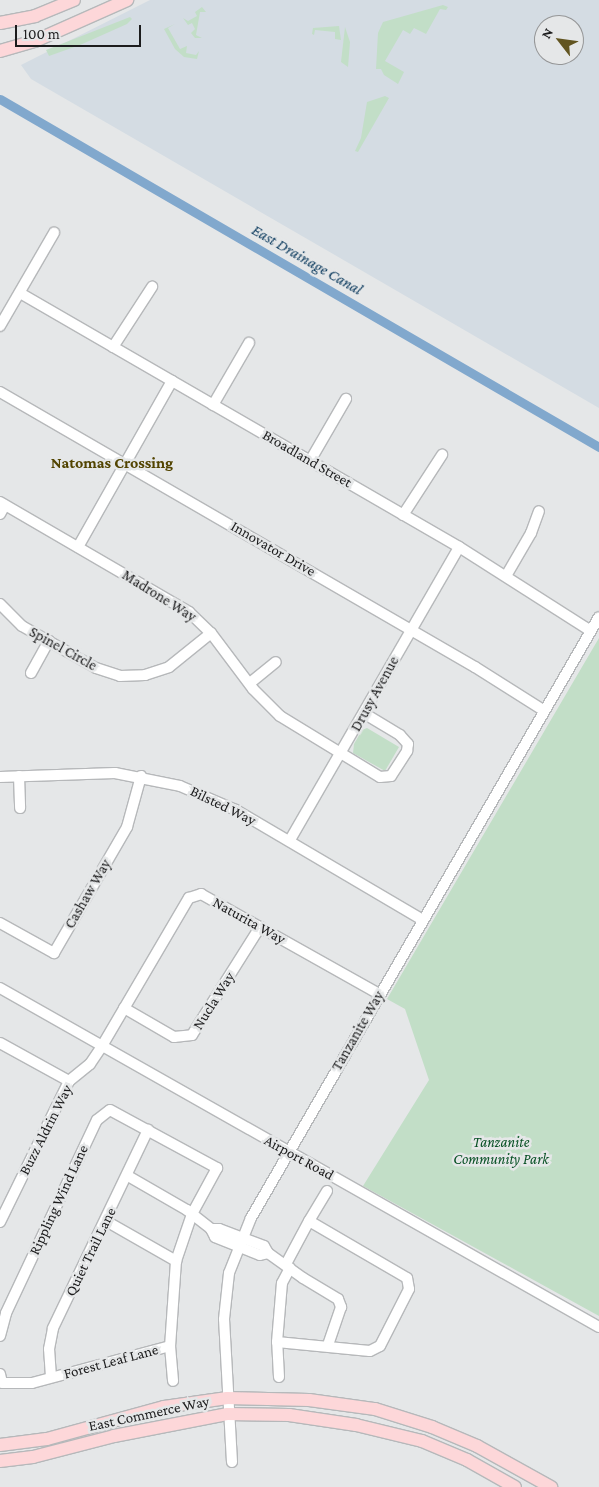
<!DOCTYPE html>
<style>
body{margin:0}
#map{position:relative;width:599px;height:1487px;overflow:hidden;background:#e5e7e8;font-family:"Crimson Pro",serif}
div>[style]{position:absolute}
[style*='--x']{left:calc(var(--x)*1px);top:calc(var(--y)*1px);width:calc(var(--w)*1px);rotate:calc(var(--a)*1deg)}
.built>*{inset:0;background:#d4dce3}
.green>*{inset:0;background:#c2dec7}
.canal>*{height:9px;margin:-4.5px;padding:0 4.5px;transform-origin:4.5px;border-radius:4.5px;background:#81a8cd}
.roads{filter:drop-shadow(1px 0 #b6b8ba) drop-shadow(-1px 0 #b6b8ba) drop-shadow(0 1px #b6b8ba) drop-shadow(0 -1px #b6b8ba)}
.minor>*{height:10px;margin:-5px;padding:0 5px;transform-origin:5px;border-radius:5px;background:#fff}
.major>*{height:12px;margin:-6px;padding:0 6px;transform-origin:6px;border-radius:6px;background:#fdd7d9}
span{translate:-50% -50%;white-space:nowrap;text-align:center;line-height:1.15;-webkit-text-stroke:5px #e5e7e8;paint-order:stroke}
.street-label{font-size:15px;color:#1c1c1d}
.park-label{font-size:15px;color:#085125;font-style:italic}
.water-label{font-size:16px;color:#0f3d60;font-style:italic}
.neighbourhood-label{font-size:16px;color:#524400;font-weight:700}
.north{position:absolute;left:534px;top:15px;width:50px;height:50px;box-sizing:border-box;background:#e5e7e8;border:1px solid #959697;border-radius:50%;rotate:300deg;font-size:14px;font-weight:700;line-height:20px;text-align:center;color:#1c1c1d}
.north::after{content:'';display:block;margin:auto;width:18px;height:22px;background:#625521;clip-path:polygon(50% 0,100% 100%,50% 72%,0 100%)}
.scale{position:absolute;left:15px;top:25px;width:126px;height:22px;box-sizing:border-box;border:2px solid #1c1c1d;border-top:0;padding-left:6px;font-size:15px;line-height:18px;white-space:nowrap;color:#1c1c1d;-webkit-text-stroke:4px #e5e7e8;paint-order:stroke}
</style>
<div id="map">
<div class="built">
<div style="clip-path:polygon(evenodd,150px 0,599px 0,599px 408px,31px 79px,21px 65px,150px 0,544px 25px,574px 25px,574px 55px,544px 55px,544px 25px)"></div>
</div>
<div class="green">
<div style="clip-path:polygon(443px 5px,448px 7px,446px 10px,440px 9px,426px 34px,414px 28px,410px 34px,403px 30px,385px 61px,404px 72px,398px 84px,384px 75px,381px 69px,376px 69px,378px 33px,383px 22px)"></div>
<div style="clip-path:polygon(202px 7px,206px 12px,200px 12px,196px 35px,202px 38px,195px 38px,191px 33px,195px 29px,192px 23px,188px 25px,183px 18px,188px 21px,197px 16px,195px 12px)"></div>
<div style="clip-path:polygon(130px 17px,132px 19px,127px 24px,80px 45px,49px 56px,46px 50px)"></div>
<div style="clip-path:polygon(175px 24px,168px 28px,180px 49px,187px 46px,186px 53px,196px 55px,199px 51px,197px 59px,184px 57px,175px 49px,164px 29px)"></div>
<div style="clip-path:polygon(339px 26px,341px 40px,335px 39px,335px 32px,315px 30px,314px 35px,312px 34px,313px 28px)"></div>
<div style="clip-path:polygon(345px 27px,350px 42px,348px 67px,341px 62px)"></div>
<div style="clip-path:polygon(385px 96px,389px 98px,358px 152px,355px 151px,361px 138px,367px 102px)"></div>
<div style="clip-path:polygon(599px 638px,599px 1316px,363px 1186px,429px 1080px,405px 1009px,387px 999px)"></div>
<div style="clip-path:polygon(367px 728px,399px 747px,385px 771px,353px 753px,354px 744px,362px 730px)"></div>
</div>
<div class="canal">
<div style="--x:0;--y:99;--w:693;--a:30.16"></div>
</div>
<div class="roads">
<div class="minor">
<div style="--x:20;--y:293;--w:507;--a:30.05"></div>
<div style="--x:459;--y:547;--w:156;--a:32.5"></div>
<div style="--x:0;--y:326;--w:108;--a:-59.9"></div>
<div style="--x:113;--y:347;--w:72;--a:-57"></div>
<div style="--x:0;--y:392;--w:549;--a:30.07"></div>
<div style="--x:475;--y:667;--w:80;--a:32.3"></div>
<div style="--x:213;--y:405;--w:72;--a:-59.9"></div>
<div style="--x:310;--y:461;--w:72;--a:-59.9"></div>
<div style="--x:0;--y:502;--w:219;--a:30.2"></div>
<div style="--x:189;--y:612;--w:30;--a:44"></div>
<div style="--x:211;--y:633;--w:70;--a:53.1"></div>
<div style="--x:253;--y:689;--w:38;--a:45"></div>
<div style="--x:280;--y:716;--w:117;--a:31.4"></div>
<div style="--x:380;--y:777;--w:11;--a:-5"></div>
<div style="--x:391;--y:776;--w:30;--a:-57"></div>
<div style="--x:407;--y:751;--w:7;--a:-82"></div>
<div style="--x:408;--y:744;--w:12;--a:-132"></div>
<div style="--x:400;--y:735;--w:41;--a:-149"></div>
<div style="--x:0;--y:514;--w:10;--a:-61"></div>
<div style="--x:403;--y:515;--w:72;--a:-57"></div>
<div style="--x:78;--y:547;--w:191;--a:-60.5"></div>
<div style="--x:506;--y:576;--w:50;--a:-59.8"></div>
<div style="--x:531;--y:533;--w:23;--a:-70"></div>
<div style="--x:0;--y:604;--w:31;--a:45"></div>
<div style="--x:22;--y:626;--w:85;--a:29.6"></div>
<div style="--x:96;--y:668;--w:25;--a:18"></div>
<div style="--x:120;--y:676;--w:25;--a:-2"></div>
<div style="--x:145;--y:675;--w:25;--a:-18"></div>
<div style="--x:169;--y:667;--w:54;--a:-39"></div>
<div style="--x:31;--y:673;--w:37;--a:-61"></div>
<div style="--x:250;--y:683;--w:33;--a:-39"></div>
<div style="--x:19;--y:776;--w:32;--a:88"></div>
<div style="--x:0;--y:777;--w:115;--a:-2"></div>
<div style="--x:115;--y:773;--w:66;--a:11.3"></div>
<div style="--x:180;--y:786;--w:61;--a:23.2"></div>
<div style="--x:236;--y:810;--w:217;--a:30.5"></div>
<div style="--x:290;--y:840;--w:338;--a:-60"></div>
<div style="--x:0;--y:923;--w:62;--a:29.1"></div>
<div style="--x:54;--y:953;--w:146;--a:-59.9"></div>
<div style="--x:127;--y:827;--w:53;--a:-74.6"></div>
<div style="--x:0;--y:988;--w:688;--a:29.51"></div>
<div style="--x:124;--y:1008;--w:58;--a:30.1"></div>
<div style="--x:174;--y:1037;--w:18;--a:-6"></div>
<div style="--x:192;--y:1035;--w:128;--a:-57.8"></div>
<div style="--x:0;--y:1043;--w:79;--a:28.8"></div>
<div style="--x:128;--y:1176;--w:68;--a:30"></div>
<div style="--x:187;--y:1210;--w:31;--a:38"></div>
<div style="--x:211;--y:1229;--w:9;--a:63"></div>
<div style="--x:215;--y:1237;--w:48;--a:21.8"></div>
<div style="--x:260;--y:1255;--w:8;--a:-14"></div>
<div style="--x:106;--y:1221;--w:81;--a:29.7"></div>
<div style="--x:0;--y:1222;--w:157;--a:-63.9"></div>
<div style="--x:69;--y:1081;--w:27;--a:-39"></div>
<div style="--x:90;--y:1064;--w:22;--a:-56"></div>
<div style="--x:102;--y:1046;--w:172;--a:-59.6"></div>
<div style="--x:189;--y:898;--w:13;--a:-18"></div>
<div style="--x:201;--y:894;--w:204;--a:29.3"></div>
<div style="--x:211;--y:1229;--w:8;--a:0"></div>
<div style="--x:219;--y:1229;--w:48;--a:20.7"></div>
<div style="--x:264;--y:1246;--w:8;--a:60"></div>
<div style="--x:268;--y:1253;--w:43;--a:35.5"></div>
<div style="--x:303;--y:1278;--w:41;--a:31"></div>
<div style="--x:338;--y:1299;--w:9;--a:69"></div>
<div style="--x:341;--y:1307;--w:40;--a:108.9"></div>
<div style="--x:286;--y:1264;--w:49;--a:-61.9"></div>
<div style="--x:0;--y:1336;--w:24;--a:-75"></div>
<div style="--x:6;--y:1313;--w:213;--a:-64.8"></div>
<div style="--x:97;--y:1120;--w:16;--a:-38"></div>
<div style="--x:110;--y:1110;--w:122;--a:28.5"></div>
<div style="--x:217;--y:1168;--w:52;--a:118.5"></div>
<div style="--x:192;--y:1214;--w:50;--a:108.8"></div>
<div style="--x:176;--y:1261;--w:85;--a:94"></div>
<div style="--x:170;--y:1346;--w:35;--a:85"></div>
<div style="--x:277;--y:1342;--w:59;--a:-85.2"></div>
<div style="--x:282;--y:1283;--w:17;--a:-62"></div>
<div style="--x:0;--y:1374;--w:9;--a:77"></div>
<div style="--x:2;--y:1383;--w:30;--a:0"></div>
<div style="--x:32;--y:1383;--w:143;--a:-15"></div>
<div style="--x:51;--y:1377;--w:28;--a:-94"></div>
<div style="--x:49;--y:1349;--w:21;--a:-79"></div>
<div style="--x:53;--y:1328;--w:220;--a:-64.4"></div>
<div style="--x:279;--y:1377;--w:35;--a:-93"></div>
<div style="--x:277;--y:1342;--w:93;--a:5.5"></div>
<div style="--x:370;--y:1351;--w:11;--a:-27"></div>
<div style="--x:380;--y:1346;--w:64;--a:-63"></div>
<div style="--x:409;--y:1289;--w:11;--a:-100"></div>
<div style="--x:407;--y:1278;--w:113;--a:-149.8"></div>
<div style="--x:309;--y:1221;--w:35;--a:-59"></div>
<div style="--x:232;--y:1462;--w:143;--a:-93.2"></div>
<div style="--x:224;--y:1319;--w:46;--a:-83.8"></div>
<div style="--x:229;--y:1273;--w:59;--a:-68.2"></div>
<div style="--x:251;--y:1218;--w:694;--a:-59.93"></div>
</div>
<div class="major">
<div style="--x:0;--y:23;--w:36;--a:-11"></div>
<div style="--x:35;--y:16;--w:42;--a:-22.3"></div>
<div style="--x:0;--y:51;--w:36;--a:-16"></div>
<div style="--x:35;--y:41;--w:101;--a:-24"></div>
<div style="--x:0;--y:1445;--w:47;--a:-7.3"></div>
<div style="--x:47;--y:1439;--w:121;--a:-15.3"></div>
<div style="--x:164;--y:1407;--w:64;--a:-8.1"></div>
<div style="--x:227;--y:1398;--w:82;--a:1.4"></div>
<div style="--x:309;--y:1400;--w:67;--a:7.8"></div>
<div style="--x:375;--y:1409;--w:60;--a:17.5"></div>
<div style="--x:432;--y:1427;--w:49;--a:22.9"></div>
<div style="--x:477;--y:1446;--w:85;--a:29"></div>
<div style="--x:0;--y:1461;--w:33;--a:-7"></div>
<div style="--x:33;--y:1457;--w:84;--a:-14.5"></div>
<div style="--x:114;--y:1436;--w:115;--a:-11"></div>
<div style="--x:227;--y:1414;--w:62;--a:0.9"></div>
<div style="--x:289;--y:1415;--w:68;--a:8.5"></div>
<div style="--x:356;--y:1425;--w:68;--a:13.6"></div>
<div style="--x:422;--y:1441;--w:49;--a:22.9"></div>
<div style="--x:467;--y:1460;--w:55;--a:29.4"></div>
</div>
</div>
<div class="street-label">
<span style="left:307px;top:459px;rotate:30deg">Broadland Street</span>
<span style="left:273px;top:549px;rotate:30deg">Innovator Drive</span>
<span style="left:159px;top:596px;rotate:32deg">Madrone Way</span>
<span style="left:63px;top:649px;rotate:29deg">Spinel Circle</span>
<span style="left:375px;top:694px;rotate:-61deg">Drusy Avenue</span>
<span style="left:223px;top:806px;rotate:26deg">Bilsted Way</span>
<span style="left:88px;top:894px;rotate:-60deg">Cashaw Way</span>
<span style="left:249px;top:921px;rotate:29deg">Naturita Way</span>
<span style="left:214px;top:1001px;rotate:-58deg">Nucla Way</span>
<span style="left:358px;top:1031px;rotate:-60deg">Tanzanite Way</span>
<span style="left:46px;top:1130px;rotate:-63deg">Buzz Aldrin Way</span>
<span style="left:299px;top:1158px;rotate:29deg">Airport Road</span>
<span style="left:59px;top:1200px;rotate:-65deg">Rippling Wind Lane</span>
<span style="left:91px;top:1252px;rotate:-64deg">Quiet Trail Lane</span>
<span style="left:111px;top:1362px;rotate:-15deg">Forest Leaf Lane</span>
<span style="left:149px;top:1414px;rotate:-12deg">East Commerce Way</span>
</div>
<div class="park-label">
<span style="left:501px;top:1151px">Tanzanite<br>Community Park</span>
</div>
<div class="water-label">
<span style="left:307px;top:260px;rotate:30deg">East Drainage Canal</span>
</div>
<div class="neighbourhood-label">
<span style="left:112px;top:463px">Natomas Crossing</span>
</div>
<div class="north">N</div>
<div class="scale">100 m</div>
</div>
